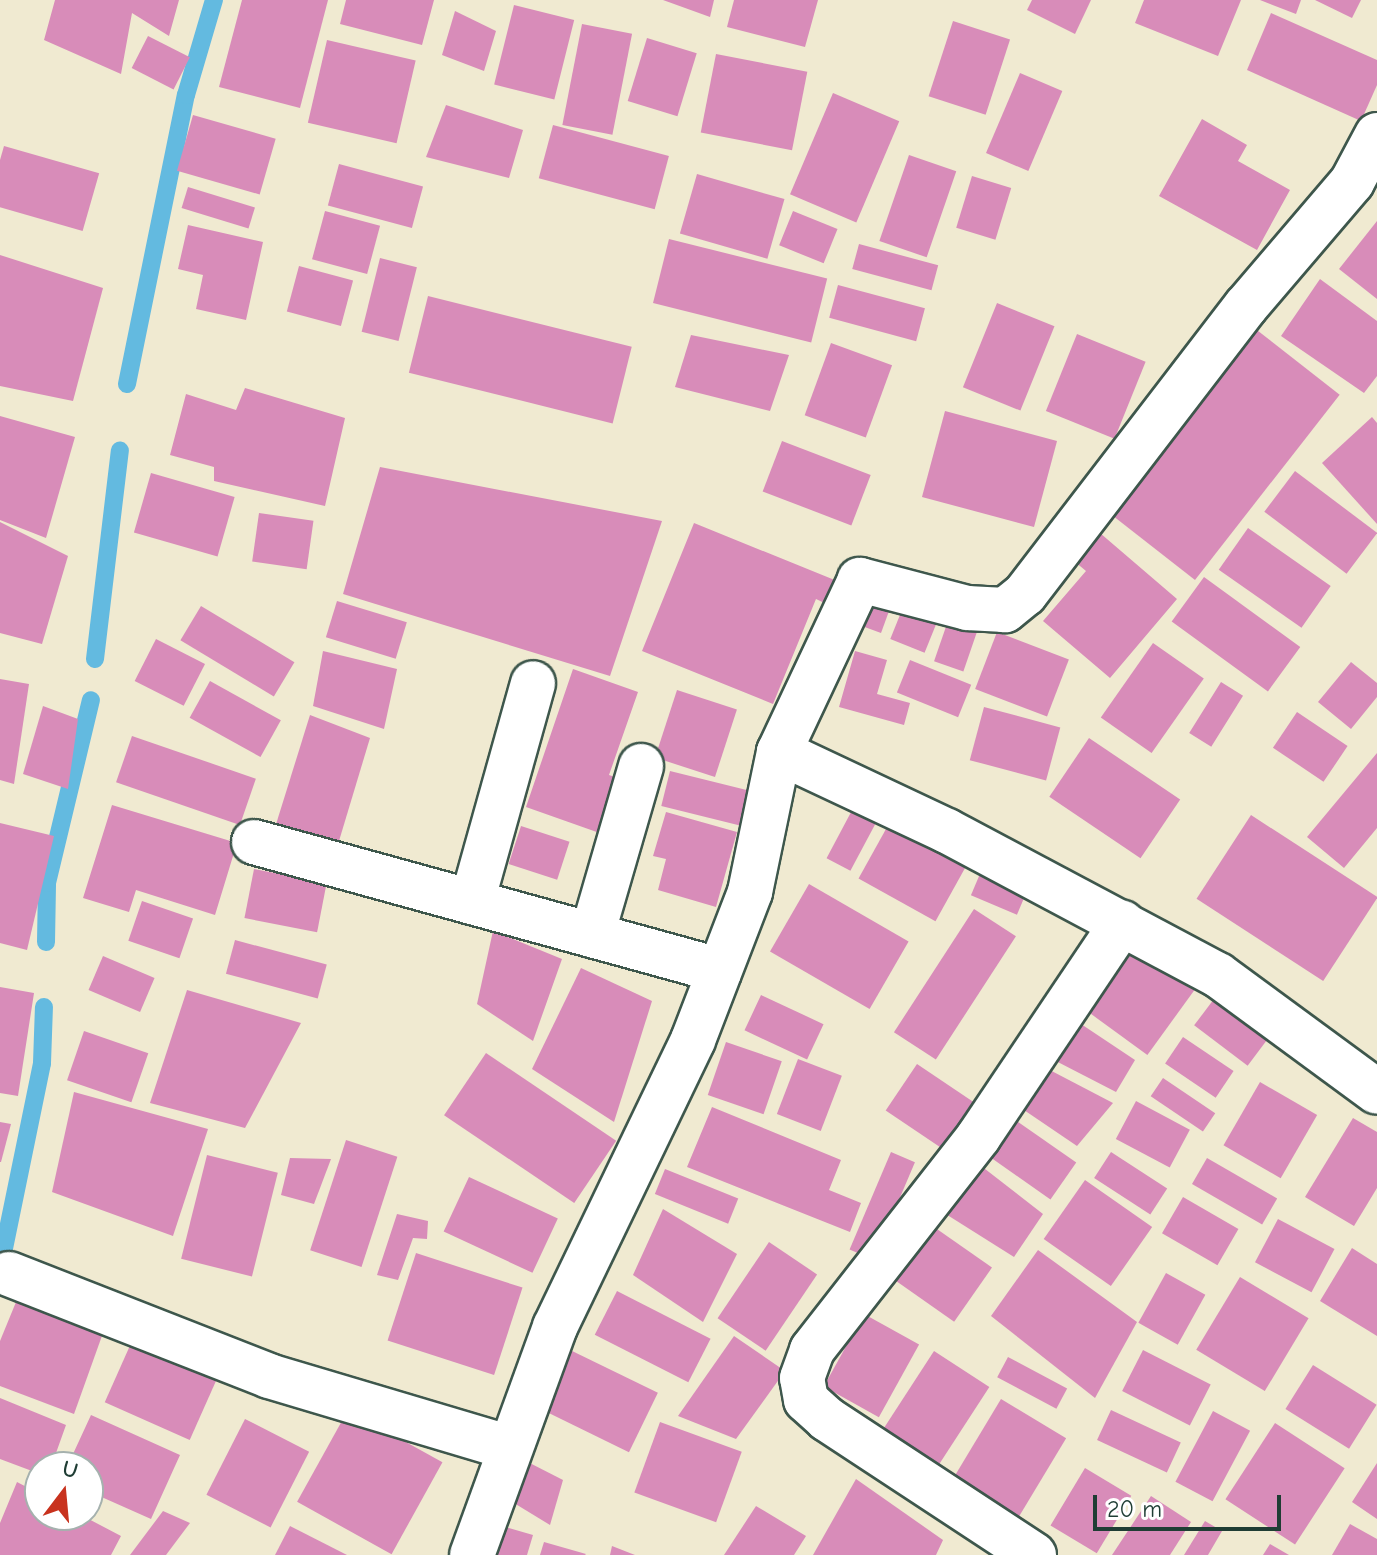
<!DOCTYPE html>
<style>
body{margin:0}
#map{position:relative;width:1377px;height:1555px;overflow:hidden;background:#f0ead1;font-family:"Comic Neue",sans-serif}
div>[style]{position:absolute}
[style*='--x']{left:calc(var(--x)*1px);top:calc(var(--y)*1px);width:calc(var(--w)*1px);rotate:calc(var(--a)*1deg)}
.stream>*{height:18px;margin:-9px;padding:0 9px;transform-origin:9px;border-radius:9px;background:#63bae0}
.building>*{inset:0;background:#d88cb9;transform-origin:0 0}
.roads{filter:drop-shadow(2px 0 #3e574c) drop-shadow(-2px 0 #3e574c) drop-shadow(0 2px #3e574c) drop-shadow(0 -2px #3e574c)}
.minor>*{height:44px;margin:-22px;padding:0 22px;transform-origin:22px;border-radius:22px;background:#fff}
span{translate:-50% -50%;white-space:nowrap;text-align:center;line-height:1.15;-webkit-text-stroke:7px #fff;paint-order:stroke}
.north{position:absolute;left:24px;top:1451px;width:80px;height:80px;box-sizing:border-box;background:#fff;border:2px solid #a5b1ae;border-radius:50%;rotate:16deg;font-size:22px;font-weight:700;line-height:32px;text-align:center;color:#1f3d34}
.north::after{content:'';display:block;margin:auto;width:28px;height:36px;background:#c8321e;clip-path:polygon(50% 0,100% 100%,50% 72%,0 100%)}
.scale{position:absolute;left:1093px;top:1495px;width:188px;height:36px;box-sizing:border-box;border:4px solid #1f3d34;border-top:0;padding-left:10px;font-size:24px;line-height:28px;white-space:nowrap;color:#1f3d34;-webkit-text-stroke:6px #fff;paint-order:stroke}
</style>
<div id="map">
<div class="stream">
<div style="--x:127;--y:384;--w:295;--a:-78.5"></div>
<div style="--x:186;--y:95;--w:99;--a:-73.6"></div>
<div style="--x:95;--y:659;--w:210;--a:-83.2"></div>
<div style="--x:46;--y:942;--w:59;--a:-89"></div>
<div style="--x:47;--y:883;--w:188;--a:-76.5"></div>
<div style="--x:0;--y:1268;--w:209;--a:-78.4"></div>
<div style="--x:42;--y:1063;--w:56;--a:-88"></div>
</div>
<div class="building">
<div style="clip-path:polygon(55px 0,179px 0,169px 36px,132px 13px,121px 74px,44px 40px)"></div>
<div style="clip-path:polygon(242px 0,328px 0,300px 108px,219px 87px)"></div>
<div style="clip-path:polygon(346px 0,434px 0,422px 45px,340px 24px)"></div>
<div style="clip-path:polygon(663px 0,714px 0,710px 17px)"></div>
<div style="clip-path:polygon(734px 0,818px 0,805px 47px,727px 27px)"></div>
<div style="clip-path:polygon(1032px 0,1091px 0,1075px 34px,1027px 10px)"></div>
<div style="clip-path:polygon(1144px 0,1241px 0,1218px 56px,1135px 23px)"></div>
<div style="clip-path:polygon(1260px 0,1301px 0,1296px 14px)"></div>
<div style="clip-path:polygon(1315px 0,1361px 0,1352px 18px)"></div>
<div style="left:514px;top:5px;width:62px;height:82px;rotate:14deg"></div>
<div style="clip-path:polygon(455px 11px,496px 31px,484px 71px,442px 55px)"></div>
<div style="clip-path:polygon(1271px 13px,1377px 60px,1377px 85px,1361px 121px,1247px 70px)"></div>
<div style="left:953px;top:21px;width:60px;height:79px;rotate:18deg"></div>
<div style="left:582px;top:24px;width:51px;height:103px;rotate:11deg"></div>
<div style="left:148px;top:36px;width:47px;height:36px;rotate:27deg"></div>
<div style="left:647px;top:38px;width:52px;height:66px;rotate:17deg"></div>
<div style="left:327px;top:40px;width:91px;height:85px;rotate:13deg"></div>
<div style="left:716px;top:54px;width:93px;height:80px;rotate:11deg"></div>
<div style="left:1020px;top:73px;width:46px;height:87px;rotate:23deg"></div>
<div style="left:833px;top:93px;width:72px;height:110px;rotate:23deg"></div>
<div style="clip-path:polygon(446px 105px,523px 130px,509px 178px,426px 157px)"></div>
<div style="left:193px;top:115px;width:86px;height:58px;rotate:16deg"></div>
<div style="clip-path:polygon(1202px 119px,1247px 145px,1238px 161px,1290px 190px,1257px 250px,1159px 196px)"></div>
<div style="left:553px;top:125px;width:120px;height:55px;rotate:15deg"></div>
<div style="left:4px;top:146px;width:99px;height:60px;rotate:16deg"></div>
<div style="left:909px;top:155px;width:50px;height:91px;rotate:19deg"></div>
<div style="left:339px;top:164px;width:87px;height:43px;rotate:15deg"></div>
<div style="left:697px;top:174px;width:91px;height:62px;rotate:16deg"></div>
<div style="left:972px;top:176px;width:41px;height:54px;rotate:17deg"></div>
<div style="left:188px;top:187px;width:70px;height:22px;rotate:17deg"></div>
<div style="left:325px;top:211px;width:57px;height:50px;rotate:15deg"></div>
<div style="left:793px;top:211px;width:48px;height:37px;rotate:22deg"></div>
<div style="clip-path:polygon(1377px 221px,1377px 299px,1339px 269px)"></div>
<div style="clip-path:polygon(188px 225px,263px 242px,246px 320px,196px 309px,203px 275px,178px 269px)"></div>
<div style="left:669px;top:239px;width:163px;height:66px;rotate:14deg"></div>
<div style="left:859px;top:244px;width:82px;height:26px;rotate:15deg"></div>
<div style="clip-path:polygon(0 255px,103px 288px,73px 401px,0 386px)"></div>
<div style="left:380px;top:258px;width:38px;height:76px;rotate:14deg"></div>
<div style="left:299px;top:266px;width:56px;height:47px;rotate:15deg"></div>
<div style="clip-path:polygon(1320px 279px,1377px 321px,1377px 376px,1364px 393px,1281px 336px)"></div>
<div style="left:838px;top:285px;width:90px;height:34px;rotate:15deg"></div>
<div style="left:428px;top:296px;width:210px;height:79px;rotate:14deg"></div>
<div style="left:997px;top:303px;width:62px;height:91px;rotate:22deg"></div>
<div style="left:1253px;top:327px;width:110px;height:235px;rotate:38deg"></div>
<div style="left:1077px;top:334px;width:74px;height:83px;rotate:22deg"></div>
<div style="clip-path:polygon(691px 335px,789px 355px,770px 411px,675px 387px)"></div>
<div style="left:831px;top:343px;width:65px;height:77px;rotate:20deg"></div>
<div style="clip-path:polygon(245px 388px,345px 418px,325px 506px,214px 481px,214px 467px,170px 455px,186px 394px,236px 410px)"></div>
<div style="left:945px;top:411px;width:116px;height:89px;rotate:15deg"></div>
<div style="clip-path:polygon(0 416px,75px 437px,46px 538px,0 520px)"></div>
<div style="clip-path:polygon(1372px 417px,1377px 423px,1377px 524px,1322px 463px)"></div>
<div style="left:782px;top:441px;width:95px;height:54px;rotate:21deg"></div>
<div style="clip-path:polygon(380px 467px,662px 521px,610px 676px,343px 594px)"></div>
<div style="left:1295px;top:471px;width:103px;height:51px;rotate:37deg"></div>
<div style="left:151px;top:473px;width:87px;height:62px;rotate:16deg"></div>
<div style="left:259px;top:513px;width:55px;height:49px;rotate:8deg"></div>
<div style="clip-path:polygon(0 522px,68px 556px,42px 644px,0 633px)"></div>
<div style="clip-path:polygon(694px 523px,842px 583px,833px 607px,816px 599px,773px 704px,642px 651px)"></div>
<div style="clip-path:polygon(1093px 527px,1177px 599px,1110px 678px,1043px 621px,1086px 571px,1068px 556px)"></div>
<div style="left:1248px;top:528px;width:101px;height:51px;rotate:35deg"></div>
<div style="left:1204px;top:577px;width:119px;height:55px;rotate:36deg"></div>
<div style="left:869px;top:587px;width:27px;height:39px;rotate:20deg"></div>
<div style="left:906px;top:600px;width:37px;height:42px;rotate:22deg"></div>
<div style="left:337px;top:601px;width:73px;height:38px;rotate:17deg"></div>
<div style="left:201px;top:606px;width:109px;height:40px;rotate:31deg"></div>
<div style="left:950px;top:615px;width:31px;height:49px;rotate:19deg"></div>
<div style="left:997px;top:632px;width:77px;height:61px;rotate:21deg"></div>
<div style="left:156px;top:639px;width:55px;height:47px;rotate:27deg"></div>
<div style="left:1153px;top:643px;width:62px;height:91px;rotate:35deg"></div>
<div style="clip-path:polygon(323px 651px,397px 669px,384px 729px,313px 706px)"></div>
<div style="clip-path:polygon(855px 651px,887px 660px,877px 694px,910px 703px,904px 725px,839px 707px)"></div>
<div style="left:910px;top:660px;width:66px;height:35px;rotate:22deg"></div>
<div style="clip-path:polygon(1351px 662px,1377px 683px,1377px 697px,1351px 729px,1318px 702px)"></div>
<div style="clip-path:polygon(573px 669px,638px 692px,609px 775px,627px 781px,608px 836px,526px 807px)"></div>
<div style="clip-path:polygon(0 679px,29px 684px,14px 784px,0 780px)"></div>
<div style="left:210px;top:681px;width:81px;height:42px;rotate:29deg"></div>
<div style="left:1221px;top:682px;width:26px;height:60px;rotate:32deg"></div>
<div style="left:677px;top:690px;width:63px;height:71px;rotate:18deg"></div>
<div style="clip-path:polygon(43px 706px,78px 719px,68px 789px,23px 774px)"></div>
<div style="left:984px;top:707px;width:79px;height:55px;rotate:15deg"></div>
<div style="left:1297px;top:712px;width:61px;height:43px;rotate:34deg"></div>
<div style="clip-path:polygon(310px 715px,370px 738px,339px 841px,273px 834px)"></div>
<div style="left:132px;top:736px;width:131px;height:49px;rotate:19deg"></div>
<div style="left:1089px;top:738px;width:110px;height:71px;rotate:34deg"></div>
<div style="clip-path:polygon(1377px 753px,1377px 828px,1344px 868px,1307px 837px)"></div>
<div style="left:670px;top:771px;width:81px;height:36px;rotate:14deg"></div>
<div style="left:858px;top:799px;width:27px;height:67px;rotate:28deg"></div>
<div style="clip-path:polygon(112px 805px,237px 843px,215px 915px,136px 890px,129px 912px,83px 898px)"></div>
<div style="clip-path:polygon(666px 812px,737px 832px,716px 907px,658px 890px,666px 859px,653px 856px)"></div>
<div style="left:1251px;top:815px;width:151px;height:100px;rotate:33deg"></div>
<div style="left:891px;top:820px;width:88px;height:67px;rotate:29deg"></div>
<div style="clip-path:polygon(0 823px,54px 836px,27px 950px,0 943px)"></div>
<div style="left:521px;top:826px;width:51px;height:40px;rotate:18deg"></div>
<div style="left:985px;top:862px;width:50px;height:36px;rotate:23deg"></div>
<div style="left:254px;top:869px;width:74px;height:50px;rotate:11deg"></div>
<div style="left:809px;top:884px;width:115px;height:78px;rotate:30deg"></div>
<div style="left:142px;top:901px;width:54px;height:42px;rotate:19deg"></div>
<div style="left:974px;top:909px;width:50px;height:147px;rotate:33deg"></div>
<div style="clip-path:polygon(493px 931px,562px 959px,533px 1041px,477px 1004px)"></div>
<div style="left:1126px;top:938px;width:86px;height:82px;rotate:36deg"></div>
<div style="left:235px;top:940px;width:95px;height:35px;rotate:15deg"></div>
<div style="left:103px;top:956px;width:56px;height:37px;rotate:23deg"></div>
<div style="clip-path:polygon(581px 968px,652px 1001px,614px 1122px,532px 1069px)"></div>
<div style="clip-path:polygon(0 987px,34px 993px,18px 1096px,0 1093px)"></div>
<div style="clip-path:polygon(187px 990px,301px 1023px,245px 1128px,150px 1103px)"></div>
<div style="left:1220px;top:991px;width:67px;height:43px;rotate:37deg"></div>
<div style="left:761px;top:995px;width:69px;height:39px;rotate:25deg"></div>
<div style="clip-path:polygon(1075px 1020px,1135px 1060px,1116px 1092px,1052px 1059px)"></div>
<div style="left:84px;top:1031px;width:68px;height:52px;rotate:19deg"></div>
<div style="left:1183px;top:1037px;width:61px;height:32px;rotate:34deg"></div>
<div style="left:726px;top:1042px;width:59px;height:56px;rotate:19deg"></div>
<div style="left:486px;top:1053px;width:157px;height:75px;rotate:34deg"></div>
<div style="left:798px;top:1059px;width:47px;height:59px;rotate:21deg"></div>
<div style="left:917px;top:1064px;width:82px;height:56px;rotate:34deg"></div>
<div style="clip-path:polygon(1044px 1067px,1113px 1103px,1077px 1146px,1021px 1108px)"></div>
<div style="left:1163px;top:1078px;width:63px;height:22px;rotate:34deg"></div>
<div style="left:1260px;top:1082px;width:66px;height:73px;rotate:30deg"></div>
<div style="clip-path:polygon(74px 1092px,208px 1129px,173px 1236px,52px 1192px)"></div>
<div style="left:1136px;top:1101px;width:61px;height:43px;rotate:28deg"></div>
<div style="clip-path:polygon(712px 1107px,841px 1160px,829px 1190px,861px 1203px,850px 1232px,687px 1167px)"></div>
<div style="clip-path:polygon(1353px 1118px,1377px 1132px,1377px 1188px,1354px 1226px,1305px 1197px)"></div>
<div style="left:1014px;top:1119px;width:76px;height:45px;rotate:35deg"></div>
<div style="clip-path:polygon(0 1122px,11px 1124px,1px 1162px,0 1162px)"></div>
<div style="left:346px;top:1140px;width:54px;height:116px;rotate:18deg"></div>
<div style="left:891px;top:1152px;width:26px;height:106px;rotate:23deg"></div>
<div style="left:1111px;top:1152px;width:67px;height:31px;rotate:33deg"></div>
<div style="left:207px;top:1155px;width:73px;height:107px;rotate:14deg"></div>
<div style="clip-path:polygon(967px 1155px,1043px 1214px,1014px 1257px,933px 1206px)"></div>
<div style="clip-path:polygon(290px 1158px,331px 1159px,314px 1204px,281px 1195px)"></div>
<div style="left:1207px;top:1158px;width:81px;height:30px;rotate:30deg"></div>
<div style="left:665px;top:1169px;width:79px;height:27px;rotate:22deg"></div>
<div style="left:469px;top:1177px;width:98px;height:60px;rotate:25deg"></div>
<div style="left:1085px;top:1180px;width:82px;height:72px;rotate:35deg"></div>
<div style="left:1183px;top:1197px;width:64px;height:42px;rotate:30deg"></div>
<div style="clip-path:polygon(663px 1209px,737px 1254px,703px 1322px,633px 1275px)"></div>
<div style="clip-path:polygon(397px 1214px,428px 1221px,427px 1239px,413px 1238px,398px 1280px,377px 1275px)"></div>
<div style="left:1278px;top:1219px;width:64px;height:49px;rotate:28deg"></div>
<div style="left:924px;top:1220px;width:83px;height:66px;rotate:35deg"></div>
<div style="left:769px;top:1242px;width:58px;height:92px;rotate:34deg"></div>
<div style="clip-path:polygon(1352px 1248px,1377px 1264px,1377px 1336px,1320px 1301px)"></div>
<div style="clip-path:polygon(1038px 1250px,1137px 1322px,1095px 1398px,991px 1316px)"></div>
<div style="left:416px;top:1253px;width:112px;height:92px;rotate:18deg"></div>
<div style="left:1166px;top:1273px;width:45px;height:57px;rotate:29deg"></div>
<div style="left:1240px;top:1277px;width:80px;height:85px;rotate:31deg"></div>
<div style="clip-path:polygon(23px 1285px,108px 1319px,74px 1414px,0 1386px,0 1341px)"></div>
<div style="left:617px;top:1291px;width:105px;height:49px;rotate:27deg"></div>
<div style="left:864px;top:1314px;width:63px;height:83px;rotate:29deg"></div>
<div style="clip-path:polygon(734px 1336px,785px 1371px,736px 1439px,678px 1416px)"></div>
<div style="left:132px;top:1341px;width:93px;height:67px;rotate:24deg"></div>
<div style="left:568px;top:1349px;width:100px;height:66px;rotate:26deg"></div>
<div style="left:1143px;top:1350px;width:76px;height:46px;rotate:27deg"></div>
<div style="left:934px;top:1351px;width:66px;height:108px;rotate:33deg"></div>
<div style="left:1008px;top:1357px;width:67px;height:23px;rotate:28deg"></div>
<div style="left:1313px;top:1365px;width:75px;height:52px;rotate:32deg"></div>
<div style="clip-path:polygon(0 1398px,66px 1425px,51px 1467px,40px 1467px,40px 1474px,0 1459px)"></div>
<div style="left:1001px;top:1399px;width:76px;height:106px;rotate:31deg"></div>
<div style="left:348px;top:1410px;width:108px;height:105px;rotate:29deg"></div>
<div style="left:1111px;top:1410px;width:77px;height:33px;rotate:25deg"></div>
<div style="left:1213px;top:1411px;width:42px;height:80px;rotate:28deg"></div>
<div style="clip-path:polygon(91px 1415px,180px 1455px,151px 1519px,88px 1491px,88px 1467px,67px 1467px)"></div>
<div style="left:245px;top:1419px;width:72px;height:85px;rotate:27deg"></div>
<div style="left:660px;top:1422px;width:87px;height:75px;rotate:20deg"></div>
<div style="left:1275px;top:1423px;width:83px;height:91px;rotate:33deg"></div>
<div style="clip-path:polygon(516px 1456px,563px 1480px,550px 1525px,509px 1500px)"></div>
<div style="clip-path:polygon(1377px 1463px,1377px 1519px,1352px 1502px)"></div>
<div style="left:1085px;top:1468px;width:54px;height:67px;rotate:31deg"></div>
<div style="clip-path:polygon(856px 1479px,943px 1540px,936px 1555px,813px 1555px)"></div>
<div style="clip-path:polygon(17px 1482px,40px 1494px,40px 1515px,81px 1515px,121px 1536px,111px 1555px,0 1555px,0 1523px)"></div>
<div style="clip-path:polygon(1151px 1496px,1191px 1522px,1170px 1555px,1112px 1555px)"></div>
<div style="clip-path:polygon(756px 1506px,806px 1536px,794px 1555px,724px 1555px)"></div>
<div style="clip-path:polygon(163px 1511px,190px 1523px,166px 1555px,130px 1555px)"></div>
<div style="clip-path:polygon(1205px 1521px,1222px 1531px,1208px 1555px,1184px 1555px)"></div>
<div style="clip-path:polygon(1350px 1524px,1377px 1539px,1377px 1555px,1332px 1555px)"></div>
<div style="clip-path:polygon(499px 1525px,533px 1535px,527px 1555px,490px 1555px)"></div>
<div style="clip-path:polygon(290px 1526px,347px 1555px,275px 1555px)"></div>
<div style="clip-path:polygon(544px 1542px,586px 1554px,585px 1555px,540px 1555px)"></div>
<div style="clip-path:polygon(1270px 1544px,1289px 1555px,1263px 1555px)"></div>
<div style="clip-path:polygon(612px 1546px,635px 1555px,610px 1555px)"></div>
</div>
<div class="roads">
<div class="minor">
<div style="--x:1377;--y:135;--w:53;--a:118"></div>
<div style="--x:1352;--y:182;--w:163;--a:130.5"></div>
<div style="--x:1246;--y:306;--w:363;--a:127.5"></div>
<div style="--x:1025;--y:594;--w:26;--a:141"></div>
<div style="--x:1005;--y:610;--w:38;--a:-177"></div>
<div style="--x:967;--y:608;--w:111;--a:-165.3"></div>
<div style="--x:860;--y:580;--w:190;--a:115.2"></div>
<div style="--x:779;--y:752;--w:186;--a:25.2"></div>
<div style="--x:947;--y:831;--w:307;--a:28"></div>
<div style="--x:1218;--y:975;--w:197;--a:36.3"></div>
<div style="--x:254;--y:842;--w:483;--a:15.4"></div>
<div style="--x:472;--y:902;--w:227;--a:-74.4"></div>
<div style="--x:592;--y:935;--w:176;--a:-73.8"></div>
<div style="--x:9;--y:1274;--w:279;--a:21.4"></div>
<div style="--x:269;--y:1376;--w:248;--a:16.6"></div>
<div style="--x:472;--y:1555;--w:243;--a:-70"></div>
<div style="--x:555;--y:1327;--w:318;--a:-64.3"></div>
<div style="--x:693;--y:1040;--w:159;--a:-68.9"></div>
<div style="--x:750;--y:892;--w:143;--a:-78.3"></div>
<div style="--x:1034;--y:1555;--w:248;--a:-146.7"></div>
<div style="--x:827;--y:1419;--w:28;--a:-138"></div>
<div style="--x:806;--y:1400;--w:22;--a:-100"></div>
<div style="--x:802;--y:1378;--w:30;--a:-70"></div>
<div style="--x:812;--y:1350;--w:271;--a:-52"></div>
<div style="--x:979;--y:1136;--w:257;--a:-56.1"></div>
</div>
</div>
<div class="north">U</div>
<div class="scale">20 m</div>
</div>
